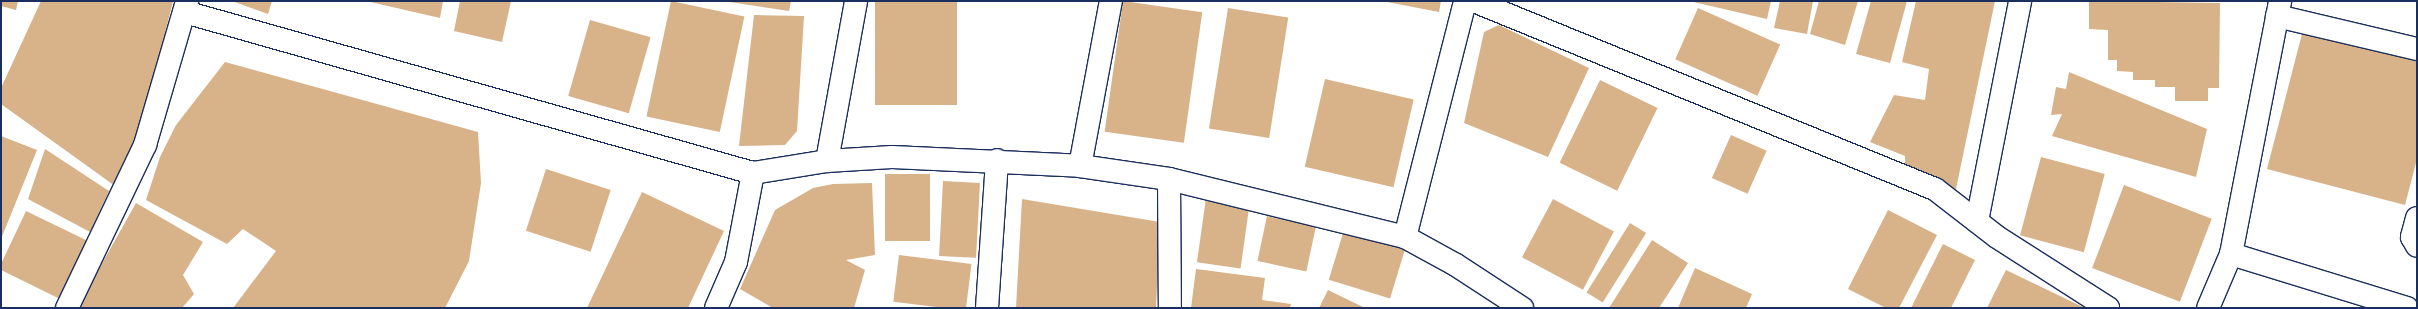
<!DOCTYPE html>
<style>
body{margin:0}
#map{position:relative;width:2418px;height:309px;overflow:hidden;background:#fff;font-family:Dekko,sans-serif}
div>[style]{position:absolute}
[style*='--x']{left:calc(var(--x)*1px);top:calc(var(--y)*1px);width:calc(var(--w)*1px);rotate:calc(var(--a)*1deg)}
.building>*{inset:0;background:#d8b289;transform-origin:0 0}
.roads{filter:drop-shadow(1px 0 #1b2f5e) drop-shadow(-1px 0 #1b2f5e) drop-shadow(0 1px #1b2f5e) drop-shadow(0 -1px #1b2f5e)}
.minor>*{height:22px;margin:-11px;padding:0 11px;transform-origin:11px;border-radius:11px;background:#fff}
span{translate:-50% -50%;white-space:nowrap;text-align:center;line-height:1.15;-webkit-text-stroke:3.5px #fff;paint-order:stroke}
.frame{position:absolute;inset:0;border:2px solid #1b2f5e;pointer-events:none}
</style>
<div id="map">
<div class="building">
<div style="clip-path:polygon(1px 1px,18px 1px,16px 10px,1px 6px)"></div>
<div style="clip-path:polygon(41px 1px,173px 1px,140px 133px,115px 186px,1px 104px,1px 88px)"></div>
<div style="clip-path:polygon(232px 1px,272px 1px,268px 14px)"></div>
<div style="clip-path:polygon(366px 1px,443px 1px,440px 18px)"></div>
<div style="clip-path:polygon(460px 1px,511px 1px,502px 42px,454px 31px)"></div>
<div style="left:671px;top:1px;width:75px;height:118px;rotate:12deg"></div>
<div style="clip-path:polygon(723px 1px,791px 1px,789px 11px)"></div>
<div style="left:875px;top:1px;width:82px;height:104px"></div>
<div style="left:1123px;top:1px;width:80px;height:132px;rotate:8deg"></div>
<div style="clip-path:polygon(1382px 1px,1441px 1px,1439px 12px)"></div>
<div style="clip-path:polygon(1689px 1px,1771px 1px,1767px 19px)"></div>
<div style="clip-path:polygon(1780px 1px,1813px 1px,1807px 34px,1774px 28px)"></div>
<div style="clip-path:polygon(1819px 1px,1858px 1px,1845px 45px,1810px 34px)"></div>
<div style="clip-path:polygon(1871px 1px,1907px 1px,1890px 63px,1856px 54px)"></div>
<div style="clip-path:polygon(1916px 1px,1995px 1px,1956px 189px,1905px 165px,1905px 156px,1870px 142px,1894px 95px,1925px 100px,1929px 69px,1902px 62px)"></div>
<div style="clip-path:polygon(2089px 1px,2220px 3px,2219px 88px,2208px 88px,2208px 101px,2175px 101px,2175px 87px,2155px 87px,2155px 80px,2133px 80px,2133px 72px,2117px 71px,2117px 60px,2108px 60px,2108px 30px,2089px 29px)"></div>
<div style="left:1228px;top:8px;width:61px;height:122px;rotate:9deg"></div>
<div style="left:1698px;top:8px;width:90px;height:56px;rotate:24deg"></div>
<div style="clip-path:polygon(754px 15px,804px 16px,797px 131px,785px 145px,739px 146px)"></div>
<div style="left:590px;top:20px;width:63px;height:79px;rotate:16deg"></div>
<div style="clip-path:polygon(1499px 25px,1589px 68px,1548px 157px,1464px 123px,1484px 32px)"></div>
<div style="clip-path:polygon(2303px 30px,2417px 59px,2417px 159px,2405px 205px,2267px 169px)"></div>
<div style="clip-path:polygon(225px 62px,478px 132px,481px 183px,469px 261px,445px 308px,233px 308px,276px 251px,243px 229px,227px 244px,146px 200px,160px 157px,176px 125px)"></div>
<div style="clip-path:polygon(2069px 72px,2207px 129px,2196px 177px,2052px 136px,2062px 114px,2051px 115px,2056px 87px,2066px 89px)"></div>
<div style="left:1325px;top:79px;width:91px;height:90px;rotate:13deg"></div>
<div style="left:1600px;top:80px;width:64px;height:92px;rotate:26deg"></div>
<div style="left:1731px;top:135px;width:39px;height:47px;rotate:24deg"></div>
<div style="clip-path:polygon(1px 136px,37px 150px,1px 239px)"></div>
<div style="clip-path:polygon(45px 149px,109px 191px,90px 232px,28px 199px)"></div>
<div style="left:2041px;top:157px;width:66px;height:81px;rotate:15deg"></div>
<div style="left:546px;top:169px;width:68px;height:65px;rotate:18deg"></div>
<div style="left:885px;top:174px;width:45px;height:67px"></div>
<div style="left:943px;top:181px;width:37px;height:75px;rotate:3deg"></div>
<div style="clip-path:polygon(872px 183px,875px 255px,846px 260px,865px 270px,854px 308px,773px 308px,740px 289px,775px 210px,813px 188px,833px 184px)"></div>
<div style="left:2124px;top:185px;width:94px;height:89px;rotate:21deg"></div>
<div style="clip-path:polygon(642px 192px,724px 231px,688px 308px,587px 308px)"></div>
<div style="left:1206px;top:198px;width:44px;height:65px;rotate:8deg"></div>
<div style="clip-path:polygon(1022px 199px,1160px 222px,1156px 308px,1016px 308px)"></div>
<div style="left:1553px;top:199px;width:69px;height:66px;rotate:28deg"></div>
<div style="clip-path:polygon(136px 203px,203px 242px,183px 275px,194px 294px,182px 308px,77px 308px)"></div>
<div style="clip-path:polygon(1888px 210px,1937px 235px,1899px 308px,1886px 308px,1848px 289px)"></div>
<div style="clip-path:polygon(26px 211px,90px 242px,62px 300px,1px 270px,1px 264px)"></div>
<div style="left:1267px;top:216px;width:50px;height:46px;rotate:12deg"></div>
<div style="left:1630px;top:223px;width:19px;height:82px;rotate:32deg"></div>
<div style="left:1344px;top:230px;width:64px;height:52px;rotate:17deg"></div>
<div style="clip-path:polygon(1652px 240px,1688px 263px,1659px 308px,1609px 308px)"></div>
<div style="clip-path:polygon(1943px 244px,1975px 260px,1951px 308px,1911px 308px)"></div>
<div style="left:899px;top:255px;width:73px;height:47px;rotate:7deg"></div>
<div style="clip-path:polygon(1695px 268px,1752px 294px,1746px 308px,1678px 308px)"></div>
<div style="clip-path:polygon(1196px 269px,1265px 278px,1262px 300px,1291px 304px,1290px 308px,1191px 308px)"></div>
<div style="clip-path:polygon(2006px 270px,2085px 308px,1987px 308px)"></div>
<div style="clip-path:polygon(1328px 290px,1365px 308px,1319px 308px)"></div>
</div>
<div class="roads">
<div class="minor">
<div style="--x:1474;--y:1;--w:498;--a:22.2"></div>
<div style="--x:1935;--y:189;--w:78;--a:37.7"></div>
<div style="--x:1997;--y:237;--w:132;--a:32.6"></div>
<div style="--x:185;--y:12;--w:590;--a:15.83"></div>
<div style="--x:753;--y:173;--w:75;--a:-9.2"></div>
<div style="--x:827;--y:161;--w:65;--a:-3.5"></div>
<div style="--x:892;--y:157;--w:188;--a:2.7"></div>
<div style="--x:1080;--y:166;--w:90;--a:8.3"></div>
<div style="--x:1169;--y:179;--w:243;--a:13.8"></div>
<div style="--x:1405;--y:237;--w:58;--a:28.8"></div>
<div style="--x:1456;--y:265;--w:79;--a:33.1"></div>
<div style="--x:2277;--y:16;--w:144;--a:13.3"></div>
<div style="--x:827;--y:161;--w:163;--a:-79.7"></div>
<div style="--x:1080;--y:166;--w:168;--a:-79.4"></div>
<div style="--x:1169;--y:179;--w:129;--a:89.6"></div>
<div style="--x:2417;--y:218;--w:20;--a:105"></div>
<div style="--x:2412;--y:237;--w:10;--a:61"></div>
<div style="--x:1977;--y:221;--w:224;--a:-78.9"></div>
<div style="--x:1405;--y:237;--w:244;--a:-75.7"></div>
<div style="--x:2231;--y:254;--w:184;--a:17.1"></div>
<div style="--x:67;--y:308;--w:181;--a:-64.4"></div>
<div style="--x:145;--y:145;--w:150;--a:-73.7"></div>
<div style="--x:716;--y:308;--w:50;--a:-66.5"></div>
<div style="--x:736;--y:262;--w:91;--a:-79.2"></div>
<div style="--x:987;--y:308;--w:148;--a:-86.1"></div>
<div style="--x:2208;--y:308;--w:59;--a:-66.9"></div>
<div style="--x:2231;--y:254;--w:258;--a:-79"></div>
</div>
</div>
<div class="frame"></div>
</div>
